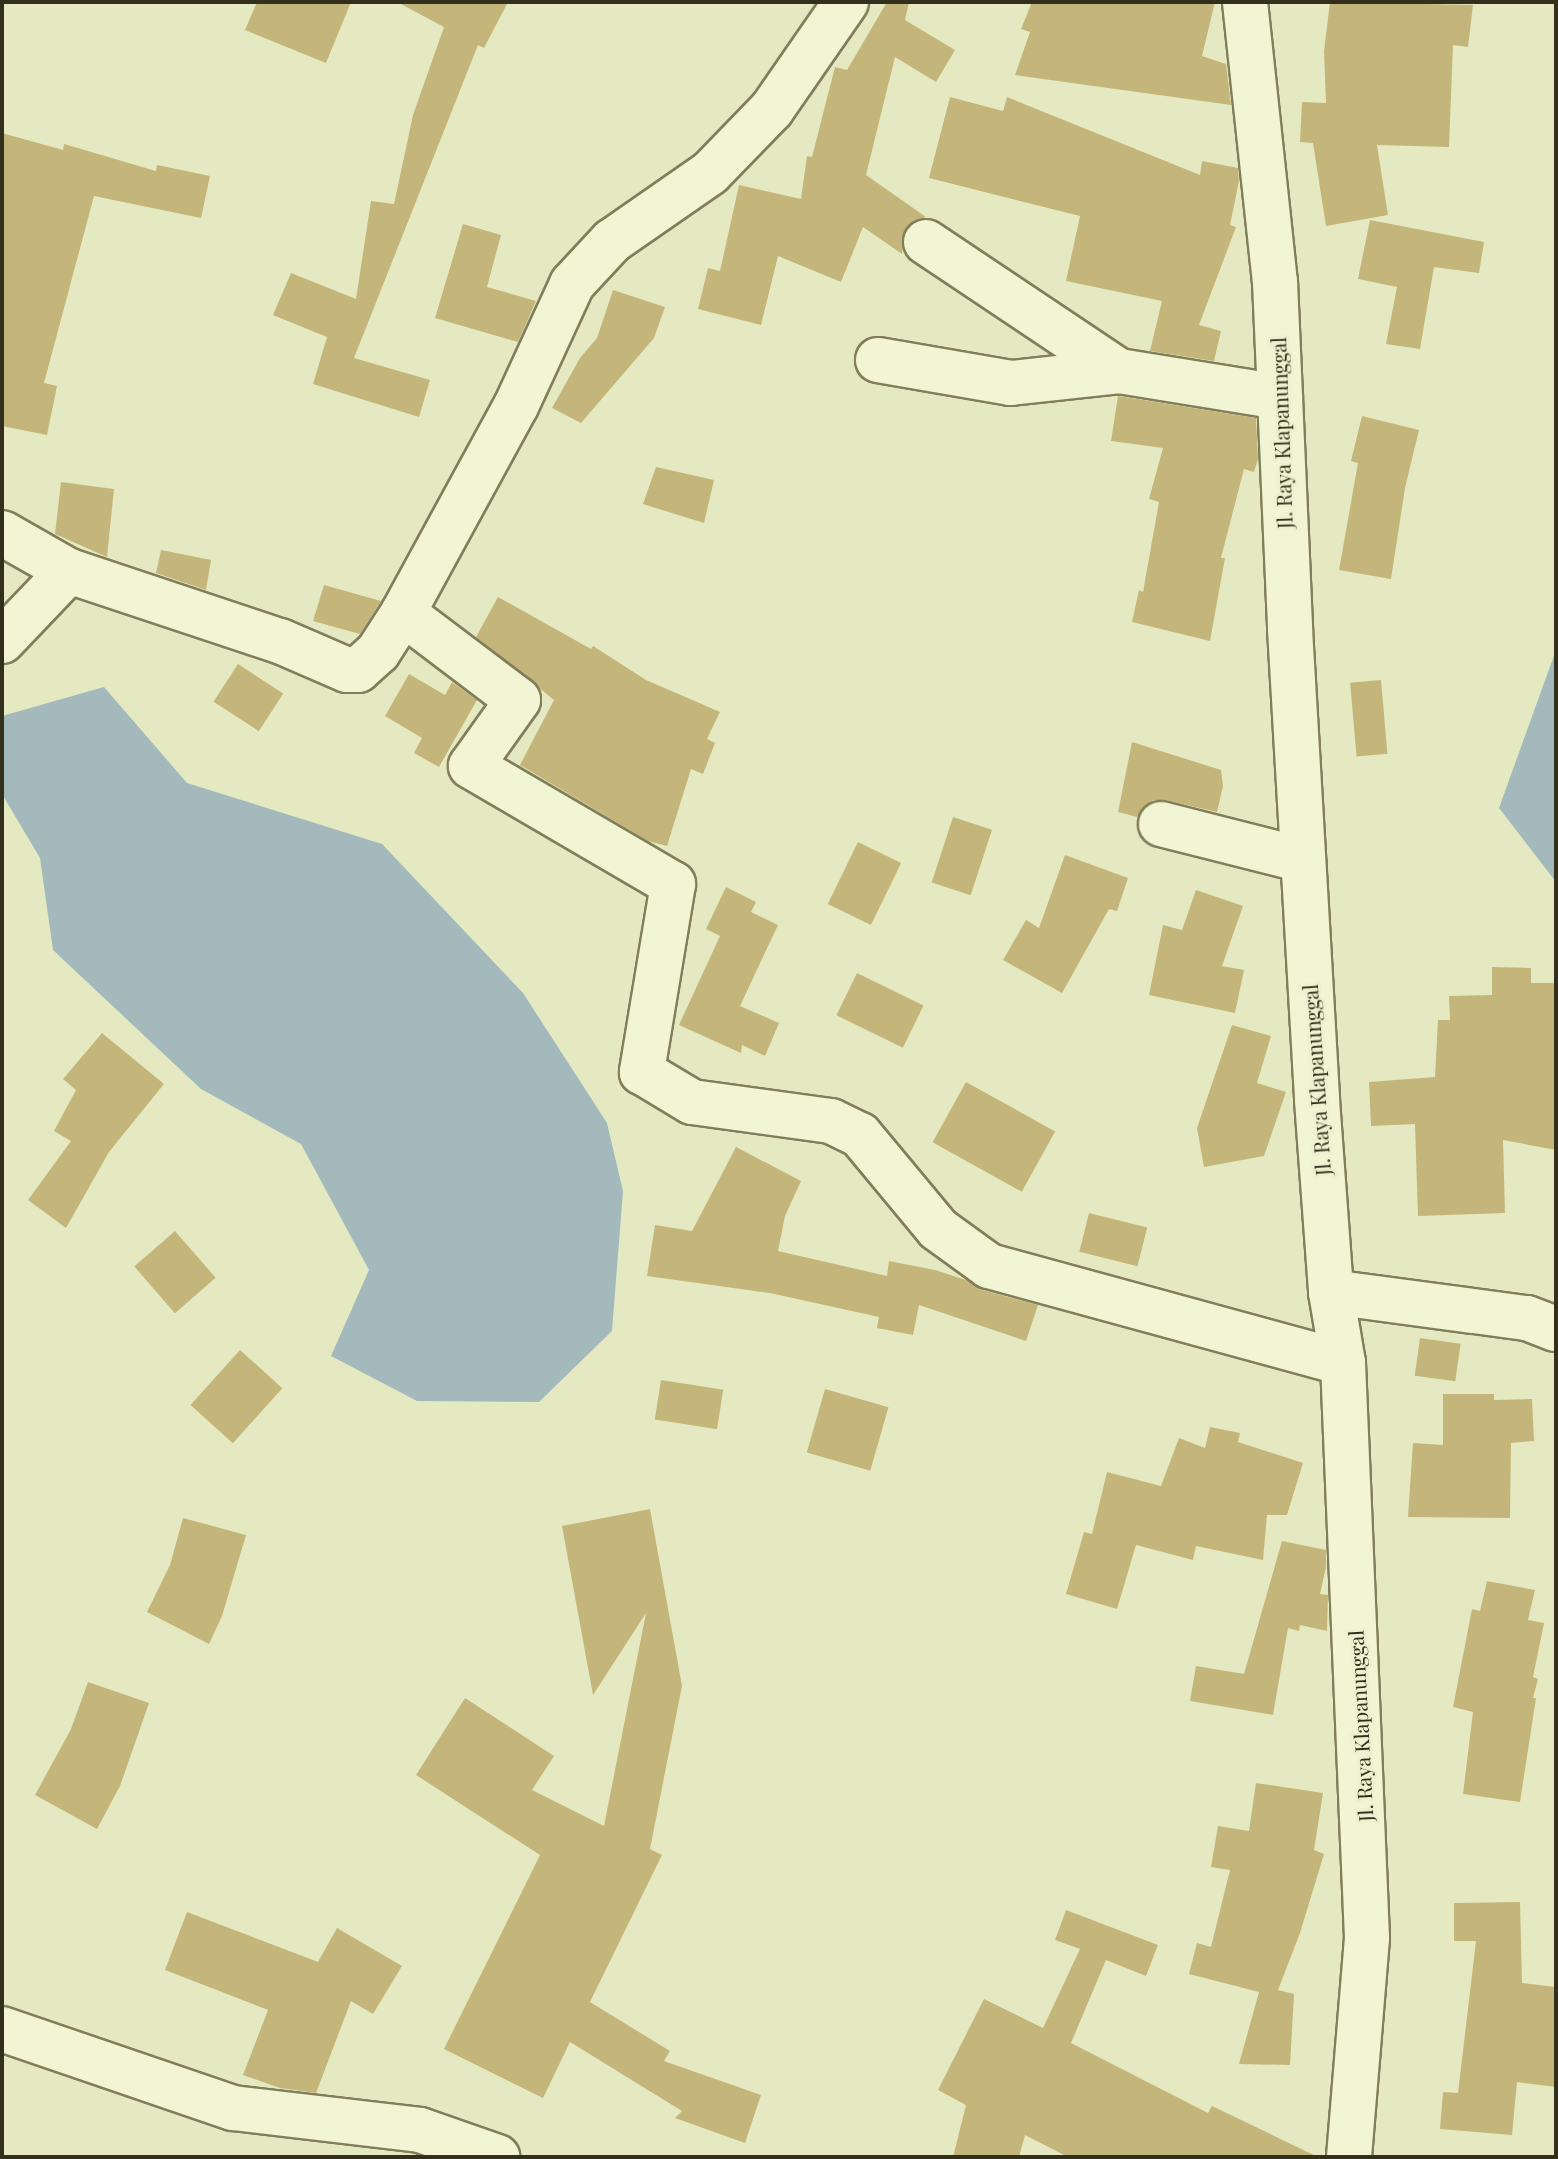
<!DOCTYPE html>
<style>
body{margin:0}
#map{position:relative;width:1558px;height:2159px;overflow:hidden;background:#e5e9c1;font-family:"Playfair Display",serif}
div>[style]{position:absolute}
[style*='--x']{left:calc(var(--x)*1px);top:calc(var(--y)*1px);width:calc(var(--w)*1px);rotate:calc(var(--a)*1deg)}
.water>*{inset:0;background:#a3b9bc}
.building>*{inset:0;background:#c4b67a;transform-origin:0 0}
.roads{filter:drop-shadow(2px 0 #817e5a) drop-shadow(-2px 0 #817e5a) drop-shadow(0 2px #817e5a) drop-shadow(0 -2px #817e5a)}
.minor>*{height:44px;margin:-22px;padding:0 22px;transform-origin:22px;border-radius:22px;background:#f2f5d3}
span{translate:-50% -50%;white-space:nowrap;text-align:center;line-height:1.15;-webkit-text-stroke:6px #eef1cf;paint-order:stroke}
.street-label{font-size:20px;color:#322f1d}
.frame{position:absolute;inset:0;border:4px solid #322f1d;pointer-events:none}
</style>
<div id="map">
<div class="water">
<div style="clip-path:polygon(1556px 650px,1556px 882px,1499px 808px)"></div>
<div style="clip-path:polygon(104px 687px,187px 783px,382px 844px,523px 993px,607px 1123px,623px 1191px,612px 1331px,539px 1402px,417px 1401px,331px 1356px,369px 1270px,301px 1144px,201px 1089px,53px 950px,40px 858px,2px 794px,2px 716px)"></div>
</div>
<div class="building">
<div style="clip-path:polygon(257px 2px,351px 2px,326px 63px,245px 30px)"></div>
<div style="clip-path:polygon(397px 2px,508px 2px,484px 48px,478px 45px,354px 358px,430px 380px,419px 417px,313px 384px,327px 337px,273px 315px,291px 273px,356px 299px,371px 201px,394px 204px,413px 115px,444px 27px)"></div>
<div style="clip-path:polygon(887px 2px,909px 2px,905px 20px,955px 50px,936px 82px,895px 57px,866px 175px,926px 217px,914px 220px,905px 229px,902px 254px,863px 227px,841px 282px,778px 256px,761px 325px,698px 309px,708px 268px,720px 271px,739px 185px,801px 199px,807px 156px,812px 157px,835px 67px,847px 70px)"></div>
<div style="clip-path:polygon(1032px 2px,1215px 2px,1202px 56px,1226px 64px,1231px 105px,1015px 75px,1030px 32px,1021px 29px)"></div>
<div style="clip-path:polygon(1330px 2px,1473px 5px,1468px 47px,1453px 45px,1449px 147px,1377px 145px,1388px 215px,1326px 226px,1313px 143px,1300px 142px,1302px 102px,1326px 103px,1324px 51px)"></div>
<div style="clip-path:polygon(950px 97px,1003px 111px,1007px 97px,1200px 175px,1202px 161px,1238px 168px,1239px 181px,1230px 225px,1236px 227px,1199px 325px,1221px 331px,1214px 361px,1150px 351px,1162px 301px,1066px 281px,1080px 216px,929px 178px)"></div>
<div style="clip-path:polygon(2px 133px,63px 150px,64px 144px,156px 171px,157px 165px,210px 176px,201px 218px,94px 196px,44px 383px,57px 386px,47px 435px,2px 426px)"></div>
<div style="clip-path:polygon(1370px 220px,1484px 242px,1479px 273px,1434px 267px,1420px 349px,1386px 344px,1397px 287px,1358px 279px)"></div>
<div style="clip-path:polygon(463px 224px,501px 235px,487px 287px,536px 301px,518px 342px,435px 318px)"></div>
<div style="clip-path:polygon(613px 290px,665px 307px,654px 338px,581px 423px,552px 408px,580px 358px,597px 338px)"></div>
<div style="clip-path:polygon(1118px 396px,1256px 418px,1258px 459px,1254px 472px,1244px 469px,1221px 558px,1225px 558px,1210px 641px,1132px 622px,1139px 590px,1143px 592px,1159px 502px,1149px 499px,1163px 448px,1111px 441px)"></div>
<div style="clip-path:polygon(1362px 416px,1419px 430px,1405px 488px,1391px 579px,1339px 570px,1358px 463px,1351px 461px)"></div>
<div style="clip-path:polygon(656px 467px,714px 480px,704px 523px,643px 504px)"></div>
<div style="clip-path:polygon(61px 482px,114px 489px,107px 557px,55px 534px)"></div>
<div style="clip-path:polygon(161px 550px,211px 560px,206px 590px,156px 573px)"></div>
<div style="clip-path:polygon(324px 585px,381px 601px,360px 634px,313px 621px)"></div>
<div style="clip-path:polygon(498px 597px,591px 649px,593px 646px,646px 680px,720px 712px,707px 739px,715px 743px,703px 774px,691px 769px,667px 846px,648px 841px,520px 765px,554px 700px,476px 637px)"></div>
<div style="left:238px;top:664px;width:54px;height:45px;rotate:33deg"></div>
<div style="clip-path:polygon(409px 674px,445px 695px,452px 682px,477px 700px,439px 767px,414px 753px,422px 738px,385px 716px)"></div>
<div style="left:1381px;top:680px;width:74px;height:31px;rotate:85deg"></div>
<div style="clip-path:polygon(1132px 742px,1221px 770px,1223px 786px,1217px 812px,1166px 800px,1153px 800px,1144px 806px,1137px 817px,1118px 812px)"></div>
<div style="left:953px;top:817px;width:41px;height:69px;rotate:18deg"></div>
<div style="left:858px;top:842px;width:48px;height:69px;rotate:26deg"></div>
<div style="clip-path:polygon(1065px 855px,1128px 878px,1117px 911px,1109px 909px,1062px 993px,1003px 960px,1026px 920px,1039px 928px)"></div>
<div style="clip-path:polygon(726px 887px,756px 902px,751px 912px,778px 925px,740px 1006px,779px 1023px,765px 1056px,742px 1045px,741px 1053px,679px 1025px,720px 936px,706px 929px)"></div>
<div style="clip-path:polygon(1196px 890px,1243px 906px,1222px 966px,1244px 970px,1235px 1013px,1149px 995px,1163px 925px,1182px 930px)"></div>
<div style="clip-path:polygon(1492px 967px,1531px 968px,1531px 983px,1556px 983px,1556px 1150px,1503px 1140px,1505px 1213px,1418px 1216px,1415px 1124px,1371px 1126px,1369px 1082px,1435px 1077px,1438px 1020px,1450px 1020px,1449px 996px,1492px 995px)"></div>
<div style="left:857px;top:973px;width:74px;height:47px;rotate:26deg"></div>
<div style="clip-path:polygon(1232px 1025px,1271px 1036px,1257px 1083px,1286px 1092px,1264px 1156px,1204px 1167px,1197px 1128px)"></div>
<div style="clip-path:polygon(102px 1033px,164px 1084px,109px 1152px,66px 1228px,28px 1200px,71px 1141px,54px 1131px,76px 1090px,63px 1079px)"></div>
<div style="left:966px;top:1082px;width:102px;height:69px;rotate:29deg"></div>
<div style="clip-path:polygon(736px 1147px,801px 1181px,785px 1216px,778px 1251px,887px 1276px,889px 1261px,935px 1270px,966px 1280px,982px 1290px,1038px 1305px,1026px 1341px,919px 1305px,913px 1335px,877px 1328px,879px 1317px,770px 1293px,647px 1276px,655px 1225px,692px 1231px)"></div>
<div style="left:1089px;top:1213px;width:60px;height:40px;rotate:14deg"></div>
<div style="left:175px;top:1231px;width:62px;height:54px;rotate:49deg"></div>
<div style="left:1420px;top:1338px;width:41px;height:38px;rotate:8deg"></div>
<div style="left:240px;top:1350px;width:57px;height:74px;rotate:42deg"></div>
<div style="left:661px;top:1380px;width:63px;height:40px;rotate:9deg"></div>
<div style="left:825px;top:1389px;width:66px;height:66px;rotate:16deg"></div>
<div style="clip-path:polygon(1443px 1394px,1494px 1394px,1494px 1400px,1532px 1399px,1534px 1441px,1511px 1443px,1510px 1518px,1408px 1517px,1413px 1443px,1443px 1445px)"></div>
<div style="clip-path:polygon(1210px 1427px,1240px 1433px,1238px 1442px,1303px 1463px,1287px 1515px,1267px 1515px,1263px 1560px,1196px 1546px,1193px 1560px,1136px 1545px,1117px 1609px,1066px 1594px,1084px 1532px,1092px 1534px,1107px 1472px,1161px 1486px,1179px 1438px,1205px 1448px)"></div>
<div style="clip-path:polygon(650px 1509px,682px 1686px,650px 1849px,662px 1855px,590px 2002px,670px 2051px,664px 2061px,761px 2095px,745px 2143px,675px 2118px,682px 2111px,570px 2042px,543px 2098px,444px 2049px,540px 1855px,416px 1775px,465px 1698px,554px 1756px,532px 1790px,604px 1826px,646px 1613px,593px 1695px,562px 1526px)"></div>
<div style="clip-path:polygon(183px 1518px,246px 1535px,222px 1616px,209px 1644px,147px 1612px,170px 1565px)"></div>
<div style="clip-path:polygon(1282px 1541px,1326px 1550px,1326px 1567px,1320px 1594px,1328px 1595px,1327px 1631px,1300px 1625px,1299px 1631px,1288px 1628px,1273px 1715px,1190px 1701px,1196px 1666px,1244px 1674px)"></div>
<div style="clip-path:polygon(1487px 1581px,1535px 1590px,1528px 1620px,1544px 1623px,1533px 1677px,1538px 1679px,1533px 1698px,1536px 1698px,1520px 1802px,1463px 1794px,1473px 1712px,1453px 1707px,1472px 1609px,1480px 1611px)"></div>
<div style="clip-path:polygon(88px 1682px,149px 1703px,120px 1786px,97px 1829px,35px 1795px,71px 1729px)"></div>
<div style="clip-path:polygon(1256px 1783px,1323px 1793px,1314px 1850px,1324px 1854px,1300px 1933px,1278px 1990px,1294px 1994px,1290px 2065px,1239px 2064px,1259px 1992px,1189px 1974px,1197px 1943px,1211px 1947px,1230px 1870px,1211px 1867px,1218px 1826px,1249px 1831px)"></div>
<div style="clip-path:polygon(1520px 1902px,1522px 1983px,1556px 1987px,1556px 2087px,1517px 2082px,1512px 2135px,1440px 2129px,1443px 2092px,1458px 2093px,1476px 1941px,1454px 1941px,1454px 1903px)"></div>
<div style="clip-path:polygon(1066px 1910px,1158px 1945px,1146px 1976px,1106px 1960px,1071px 2043px,1208px 2113px,1212px 2106px,1318px 2157px,1068px 2157px,1025px 2135px,1019px 2157px,953px 2157px,966px 2105px,938px 2090px,984px 1999px,1043px 2028px,1080px 1949px,1055px 1940px)"></div>
<div style="clip-path:polygon(187px 1912px,318px 1962px,337px 1928px,402px 1966px,373px 2014px,351px 2001px,316px 2093px,280px 2088px,243px 2075px,268px 2010px,165px 1970px)"></div>
</div>
<div class="roads">
<div class="minor">
<div style="--x:1245;--y:2;--w:282;--a:83.9"></div>
<div style="--x:1275;--y:282;--w:347;--a:87.5"></div>
<div style="--x:1290;--y:629;--w:472;--a:86.7"></div>
<div style="--x:1317;--y:1100;--w:193;--a:85.8"></div>
<div style="--x:1331;--y:1292;--w:72;--a:80.4"></div>
<div style="--x:1343;--y:1363;--w:576;--a:87.61"></div>
<div style="--x:1367;--y:1938;--w:220;--a:94.7"></div>
<div style="--x:926;--y:242;--w:232;--a:33.8"></div>
<div style="--x:878;--y:360;--w:135;--a:9.8"></div>
<div style="--x:1011;--y:383;--w:109;--a:-6.3"></div>
<div style="--x:1119;--y:371;--w:163;--a:9.2"></div>
<div style="--x:2;--y:533;--w:77;--a:29.6"></div>
<div style="--x:69;--y:571;--w:222;--a:18.4"></div>
<div style="--x:280;--y:641;--w:73;--a:23.4"></div>
<div style="--x:347;--y:670;--w:11;--a:0"></div>
<div style="--x:358;--y:670;--w:27;--a:-42"></div>
<div style="--x:378;--y:652;--w:46;--a:-57.3"></div>
<div style="--x:403;--y:613;--w:236;--a:-61.4"></div>
<div style="--x:516;--y:406;--w:134;--a:-65.3"></div>
<div style="--x:572;--y:284;--w:59;--a:-47.1"></div>
<div style="--x:612;--y:241;--w:119;--a:-34.8"></div>
<div style="--x:710;--y:173;--w:89;--a:-45.9"></div>
<div style="--x:772;--y:109;--w:130;--a:-55.3"></div>
<div style="--x:403;--y:613;--w:144;--a:37.1"></div>
<div style="--x:518;--y:700;--w:81;--a:125.5"></div>
<div style="--x:471;--y:766;--w:234;--a:30.3"></div>
<div style="--x:673;--y:884;--w:191;--a:99.4"></div>
<div style="--x:642;--y:1072;--w:58;--a:31"></div>
<div style="--x:692;--y:1102;--w:140;--a:7.8"></div>
<div style="--x:831;--y:1121;--w:32;--a:26"></div>
<div style="--x:860;--y:1135;--w:122;--a:50.3"></div>
<div style="--x:938;--y:1229;--w:63;--a:36"></div>
<div style="--x:989;--y:1266;--w:367;--a:15.3"></div>
<div style="--x:2;--y:641;--w:97;--a:-46.3"></div>
<div style="--x:1161;--y:824;--w:146;--a:14.2"></div>
<div style="--x:1331;--y:1292;--w:198;--a:7.6"></div>
<div style="--x:1527;--y:1318;--w:31;--a:21"></div>
<div style="--x:2;--y:2029;--w:244;--a:18.9"></div>
<div style="--x:233;--y:2108;--w:188;--a:6.7"></div>
<div style="--x:420;--y:2130;--w:82;--a:19.3"></div>
</div>
</div>
<div class="street-label">
<span style="left:1281px;top:433px;rotate:-92deg">Jl. Raya Klapanunggal</span>
<span style="left:1316px;top:1080px;rotate:-94deg">Jl. Raya Klapanunggal</span>
<span style="left:1360px;top:1726px;rotate:-93deg">Jl. Raya Klapanunggal</span>
</div>
<div class="frame"></div>
</div>
